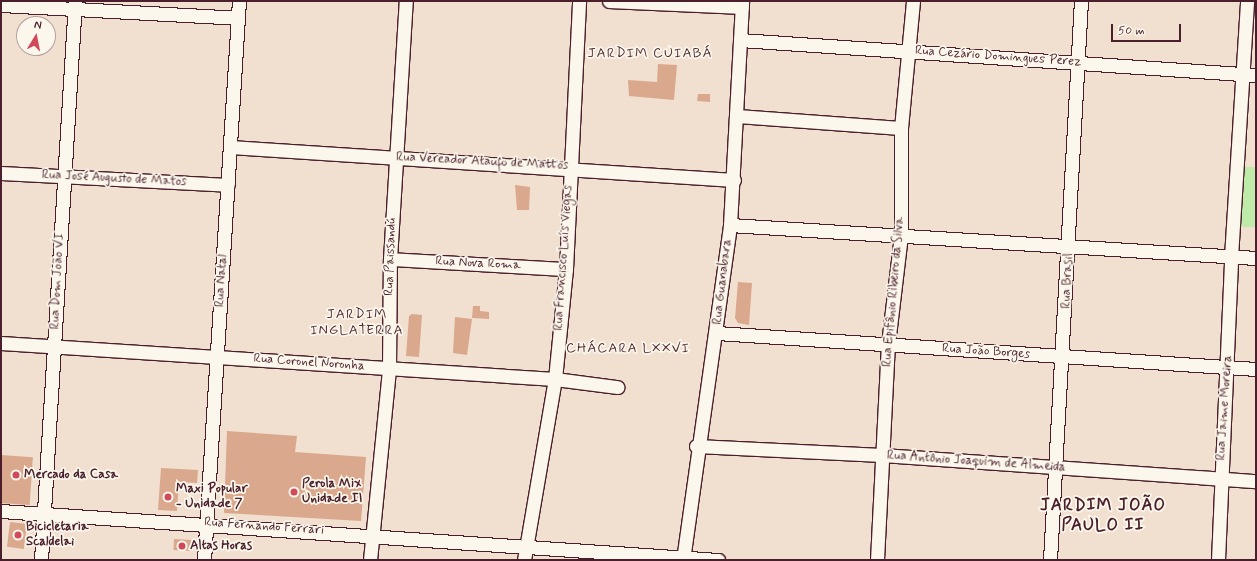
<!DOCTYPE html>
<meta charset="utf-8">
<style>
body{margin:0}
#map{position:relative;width:1257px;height:561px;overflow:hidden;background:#f1dfd0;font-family:Mynerve,sans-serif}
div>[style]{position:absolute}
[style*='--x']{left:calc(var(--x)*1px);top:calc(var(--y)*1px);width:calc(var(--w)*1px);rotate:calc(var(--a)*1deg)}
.green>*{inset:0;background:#beeba9}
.building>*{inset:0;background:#daa88d;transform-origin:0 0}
.roads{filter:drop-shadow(1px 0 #4a1f2b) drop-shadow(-1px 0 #4a1f2b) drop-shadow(0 1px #4a1f2b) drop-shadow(0 -1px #4a1f2b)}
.minor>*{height:13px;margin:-6.5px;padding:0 6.5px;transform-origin:6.5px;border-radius:6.5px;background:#fbf7ec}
.dots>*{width:11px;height:11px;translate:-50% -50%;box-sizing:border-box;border:2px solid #fbf7ec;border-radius:50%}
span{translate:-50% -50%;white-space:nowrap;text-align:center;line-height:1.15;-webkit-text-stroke:3.5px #fbf7ec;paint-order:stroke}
.street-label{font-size:13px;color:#4a1f2b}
.poi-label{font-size:13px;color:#4a1f2b;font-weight:700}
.left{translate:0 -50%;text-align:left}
.neighbourhood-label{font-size:14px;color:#4a1f2b;letter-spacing:1px}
.district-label{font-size:17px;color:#4a1f2b;font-weight:700;letter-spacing:1px}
.frame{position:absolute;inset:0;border:2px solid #4a1f2b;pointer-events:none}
.north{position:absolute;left:16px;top:16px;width:40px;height:40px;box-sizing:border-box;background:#fbf7ec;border:1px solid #b4a19f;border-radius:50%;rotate:10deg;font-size:11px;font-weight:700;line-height:16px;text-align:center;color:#4a1f2b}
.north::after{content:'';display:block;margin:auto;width:14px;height:18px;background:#d1495b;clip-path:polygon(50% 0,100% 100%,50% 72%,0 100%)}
.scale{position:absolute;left:1111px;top:24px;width:70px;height:18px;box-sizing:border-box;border:2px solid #4a1f2b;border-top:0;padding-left:5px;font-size:12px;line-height:14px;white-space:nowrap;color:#4a1f2b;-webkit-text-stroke:3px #fbf7ec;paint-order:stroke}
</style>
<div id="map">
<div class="green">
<div style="clip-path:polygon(1240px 167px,1256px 167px,1256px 227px,1236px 227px)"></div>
</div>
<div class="building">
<div style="clip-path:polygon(658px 64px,677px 65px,674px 100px,629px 96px,628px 80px,657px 82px)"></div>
<div style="clip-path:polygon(698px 94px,710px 94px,710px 102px,697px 101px)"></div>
<div style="clip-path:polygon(515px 185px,530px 187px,529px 210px,517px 210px)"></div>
<div style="clip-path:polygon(738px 282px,752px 283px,749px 325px,738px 323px,735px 318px)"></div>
<div style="clip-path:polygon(473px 306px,480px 306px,480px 311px,489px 312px,489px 319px,472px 318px)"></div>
<div style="clip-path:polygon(412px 314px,422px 315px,419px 357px,406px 356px,409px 316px)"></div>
<div style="clip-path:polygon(455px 317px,472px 319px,467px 355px,453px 353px)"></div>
<div style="clip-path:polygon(227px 431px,297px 436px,295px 452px,366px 457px,361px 521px,224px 513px)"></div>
<div style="left:1px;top:455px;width:32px;height:48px;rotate:4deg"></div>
<div style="clip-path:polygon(161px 468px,198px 470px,197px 483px,179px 482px,177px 511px,158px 510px)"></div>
<div style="left:10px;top:522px;width:17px;height:25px;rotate:7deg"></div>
<div style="left:174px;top:539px;width:18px;height:11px;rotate:3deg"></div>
</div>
<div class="roads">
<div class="minor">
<div style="--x:609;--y:1;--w:133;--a:2.6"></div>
<div style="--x:1;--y:5;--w:237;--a:3.1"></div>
<div style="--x:740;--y:40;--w:517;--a:3.88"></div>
<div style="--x:737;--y:116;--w:164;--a:4.2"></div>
<div style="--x:230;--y:147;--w:505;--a:3.75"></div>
<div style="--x:1;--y:173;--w:227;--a:3"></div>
<div style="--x:730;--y:225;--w:527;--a:3.59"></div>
<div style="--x:390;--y:259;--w:176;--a:3.3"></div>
<div style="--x:717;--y:333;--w:540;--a:3.82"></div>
<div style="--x:1;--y:343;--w:555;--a:3.72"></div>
<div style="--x:555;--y:379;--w:63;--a:7.4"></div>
<div style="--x:696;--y:446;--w:186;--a:2.8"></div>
<div style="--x:882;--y:455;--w:375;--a:4"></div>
<div style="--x:1;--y:511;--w:719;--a:3.91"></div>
<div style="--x:41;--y:560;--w:560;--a:-86.52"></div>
<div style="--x:204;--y:560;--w:560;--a:-86.42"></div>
<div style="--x:370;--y:560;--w:193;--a:-84.3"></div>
<div style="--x:389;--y:368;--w:109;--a:-89.5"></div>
<div style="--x:390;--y:259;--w:258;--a:-86.5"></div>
<div style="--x:524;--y:560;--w:184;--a:-80.3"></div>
<div style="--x:555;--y:379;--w:111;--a:-84.3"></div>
<div style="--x:566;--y:269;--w:268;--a:-87.2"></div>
<div style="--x:683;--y:560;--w:338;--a:-82"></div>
<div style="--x:730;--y:225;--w:224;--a:-86.9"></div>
<div style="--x:877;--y:560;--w:216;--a:-87.1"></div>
<div style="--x:888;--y:344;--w:110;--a:-83.2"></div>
<div style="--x:901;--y:235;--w:107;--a:-90"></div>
<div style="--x:901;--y:128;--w:128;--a:-84.6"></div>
<div style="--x:1050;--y:560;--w:560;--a:-86.83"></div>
<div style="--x:1218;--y:560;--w:303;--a:-87.5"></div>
<div style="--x:1231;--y:257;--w:256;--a:-86.4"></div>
</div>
</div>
<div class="dots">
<div style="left:16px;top:475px;background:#d1495b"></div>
<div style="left:294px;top:492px;background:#d1495b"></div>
<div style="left:168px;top:497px;background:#d1495b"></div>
<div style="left:18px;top:535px;background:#d1495b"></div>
<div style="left:182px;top:546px;background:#d1495b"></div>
</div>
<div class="street-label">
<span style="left:998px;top:57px;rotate:4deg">Rua Cezário Domingues Perez</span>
<span style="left:482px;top:162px;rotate:3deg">Rua Vereador Ataufo de Mattos</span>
<span style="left:114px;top:179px;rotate:3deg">Rua José Augusto de Matos</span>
<span style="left:391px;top:257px;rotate:-88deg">Rua Paissandú</span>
<span style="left:564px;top:258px;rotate:-86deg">Rua Francisco Luís Viegas</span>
<span style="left:478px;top:264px;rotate:3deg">Rua Nova Roma</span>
<span style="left:58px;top:281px;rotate:-87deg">Rua Dom João VI</span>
<span style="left:222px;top:281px;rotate:-86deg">Rua Natal</span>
<span style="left:1068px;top:281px;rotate:-87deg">Rua Brasil</span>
<span style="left:723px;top:282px;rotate:-83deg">Rua Guanabara</span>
<span style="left:894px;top:292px;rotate:-85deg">Rua Epifânio Ribeiro da Silva</span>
<span style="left:986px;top:352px;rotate:4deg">Rua João Borges</span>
<span style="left:309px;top:363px;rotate:4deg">Rua Coronel Noronha</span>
<span style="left:1225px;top:408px;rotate:-86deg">Rua Jaime Moreira</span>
<span style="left:976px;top:462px;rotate:4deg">Rua Antônio Joaquim de Almeida</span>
<span style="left:264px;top:527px;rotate:4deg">Rua Fernando Ferrari</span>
</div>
<div class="poi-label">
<span class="left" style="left:24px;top:475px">Mercado da Casa</span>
<span class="left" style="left:302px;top:492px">Perola Mix<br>Unidade II</span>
<span class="left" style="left:176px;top:497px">Maxi Popular<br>- Unidade 7</span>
<span class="left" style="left:26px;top:535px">Bicicletaria<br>Scaldelai</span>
<span class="left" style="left:190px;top:546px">Altas Horas</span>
</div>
<div class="neighbourhood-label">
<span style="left:650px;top:53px">JARDIM CUIABÁ</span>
<span style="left:357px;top:322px">JARDIM<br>INGLATERRA</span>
<span style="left:628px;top:348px">CHÁCARA LXXVI</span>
</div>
<div class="district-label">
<span style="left:1103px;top:516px">JARDIM JOÃO<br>PAULO II</span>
</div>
<div class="frame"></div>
<div class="north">N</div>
<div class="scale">50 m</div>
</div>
